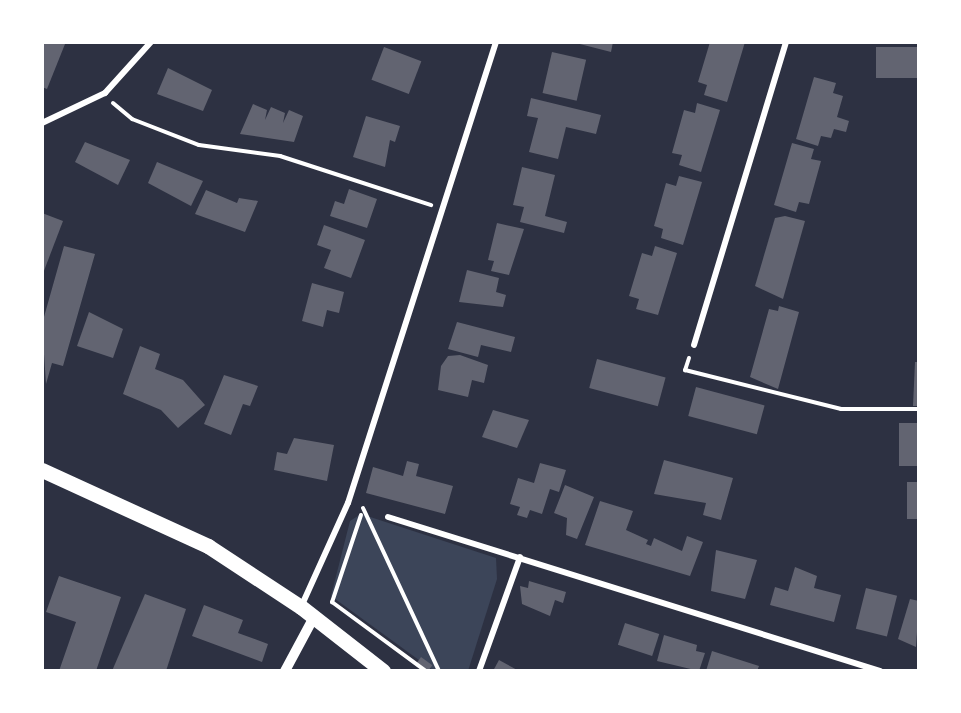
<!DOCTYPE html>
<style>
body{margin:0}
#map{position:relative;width:961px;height:713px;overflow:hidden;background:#2d3142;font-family:"Source Serif 4",serif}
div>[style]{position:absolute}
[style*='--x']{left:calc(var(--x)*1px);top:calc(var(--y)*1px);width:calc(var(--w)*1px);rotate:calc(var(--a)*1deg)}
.green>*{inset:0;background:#3c4559}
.building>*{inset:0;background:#626471;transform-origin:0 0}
.path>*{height:4px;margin:-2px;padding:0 2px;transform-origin:2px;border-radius:2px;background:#fff}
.minor>*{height:6px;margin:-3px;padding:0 3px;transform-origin:3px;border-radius:3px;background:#fff}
.tertiary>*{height:10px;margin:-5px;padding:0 5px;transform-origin:5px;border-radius:5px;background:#fff}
.primary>*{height:15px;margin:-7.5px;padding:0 7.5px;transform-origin:7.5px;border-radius:7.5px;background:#fff}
span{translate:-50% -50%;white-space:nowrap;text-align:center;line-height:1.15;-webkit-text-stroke:6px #fff;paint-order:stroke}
.frame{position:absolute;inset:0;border:44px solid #fff;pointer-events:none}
</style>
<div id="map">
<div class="green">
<div style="clip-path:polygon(361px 514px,496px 558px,497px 579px,468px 671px,434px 671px,331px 596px,350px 521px)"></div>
</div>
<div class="building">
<div style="clip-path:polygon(42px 42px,65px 44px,47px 89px,42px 87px)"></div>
<div style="clip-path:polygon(572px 42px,613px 42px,611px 52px)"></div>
<div style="clip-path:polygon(710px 42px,745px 42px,727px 102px,704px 95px,707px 85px,698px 82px)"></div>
<div style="left:384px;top:47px;width:40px;height:35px;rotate:21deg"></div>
<div style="left:919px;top:47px;width:31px;height:43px;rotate:90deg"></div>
<div style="left:552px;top:52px;width:35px;height:42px;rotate:13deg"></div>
<div style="clip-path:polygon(168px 68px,212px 90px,203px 111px,157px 94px)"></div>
<div style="clip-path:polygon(814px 77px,836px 83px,833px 93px,843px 96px,837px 117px,849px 121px,846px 132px,834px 129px,831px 138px,821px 136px,818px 146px,796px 139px)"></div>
<div style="clip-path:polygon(531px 98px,601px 115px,596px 134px,566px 127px,558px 159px,529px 152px,538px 118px,527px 116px)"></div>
<div style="clip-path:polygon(697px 103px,720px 110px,701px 172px,679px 165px,682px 155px,672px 153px,684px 110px,695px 113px)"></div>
<div style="clip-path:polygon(253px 104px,267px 110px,265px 120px,271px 107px,285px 113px,283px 123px,289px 110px,303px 116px,294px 142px,240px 134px)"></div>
<div style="clip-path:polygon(366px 116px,400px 126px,395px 142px,390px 140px,385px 167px,353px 157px)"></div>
<div style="clip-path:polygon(85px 142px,130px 160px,118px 185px,75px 162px)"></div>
<div style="clip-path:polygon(792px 143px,814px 149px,811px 159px,821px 161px,809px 204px,799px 202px,796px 212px,774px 205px)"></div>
<div style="clip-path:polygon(157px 162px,203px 181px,191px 206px,148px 183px)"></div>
<div style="clip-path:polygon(522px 167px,555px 175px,545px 216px,567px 222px,564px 233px,520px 222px,524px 207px,513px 205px)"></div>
<div style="clip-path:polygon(679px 176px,702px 182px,683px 245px,661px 238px,663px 229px,654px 226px,666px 183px,676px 186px)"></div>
<div style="clip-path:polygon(349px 189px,377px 199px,367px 228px,330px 216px,335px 201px,344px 204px)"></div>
<div style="clip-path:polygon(206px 190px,237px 203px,239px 198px,258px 201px,245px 232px,195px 214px)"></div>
<div style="clip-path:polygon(42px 213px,63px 221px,42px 276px)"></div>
<div style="clip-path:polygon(785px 216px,805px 221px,783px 299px,755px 286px,775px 218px)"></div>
<div style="clip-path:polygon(497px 223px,524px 229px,509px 275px,491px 271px,494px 261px,488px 260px)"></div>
<div style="clip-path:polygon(324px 225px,365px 240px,351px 278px,324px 268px,331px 250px,317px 245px)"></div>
<div style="clip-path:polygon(64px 246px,95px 254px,63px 366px,52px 363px,46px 384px,42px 324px)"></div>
<div style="clip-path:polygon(655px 246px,677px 253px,658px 315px,636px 309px,639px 299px,629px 296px,642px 253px,652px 256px)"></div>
<div style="clip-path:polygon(467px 270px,499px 278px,496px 292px,506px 295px,503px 307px,459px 302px)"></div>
<div style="clip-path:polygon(312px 283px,344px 292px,339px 313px,327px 310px,323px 327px,302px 321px)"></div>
<div style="clip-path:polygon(779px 306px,799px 312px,778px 389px,750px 377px,769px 309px,778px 311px)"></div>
<div style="clip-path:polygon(89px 312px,123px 329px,113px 358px,77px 346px)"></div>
<div style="clip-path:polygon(457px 322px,515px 337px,511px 352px,481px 345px,478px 357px,448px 349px)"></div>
<div style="clip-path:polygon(140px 346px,160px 354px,155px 369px,183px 380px,205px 405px,178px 428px,161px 410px,123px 394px)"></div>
<div style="clip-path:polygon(460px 355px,488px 365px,484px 383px,472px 380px,468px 397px,438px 390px,441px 366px,448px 356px)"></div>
<div style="left:597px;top:359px;width:71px;height:30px;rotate:15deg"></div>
<div style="clip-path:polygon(915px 362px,919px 362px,919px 406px,913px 406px)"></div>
<div style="clip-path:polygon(224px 375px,258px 386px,250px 406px,243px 404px,231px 435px,204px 424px)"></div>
<div style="left:696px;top:387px;width:71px;height:30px;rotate:15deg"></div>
<div style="clip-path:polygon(493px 410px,529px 420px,517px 448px,482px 437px)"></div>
<div style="left:899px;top:423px;width:20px;height:43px"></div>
<div style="clip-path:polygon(294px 438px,334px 445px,327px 481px,274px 470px,277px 452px,287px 454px)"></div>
<div style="clip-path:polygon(664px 460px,733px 478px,721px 520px,703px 515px,706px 503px,654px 494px)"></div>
<div style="clip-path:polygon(407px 461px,419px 464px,416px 476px,453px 486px,445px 514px,366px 493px,373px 467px,403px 476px)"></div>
<div style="clip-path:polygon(540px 463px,566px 470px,559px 492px,550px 489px,542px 514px,530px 510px,527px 518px,517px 515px,520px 507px,510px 504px,518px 478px,534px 483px)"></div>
<div style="left:907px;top:482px;width:12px;height:37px"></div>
<div style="clip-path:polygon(565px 485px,594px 497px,577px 539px,566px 535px,567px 518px,554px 513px)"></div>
<div style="clip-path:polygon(600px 501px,633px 511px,626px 530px,648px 540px,646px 544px,651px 546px,654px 538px,682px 551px,687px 536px,703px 542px,690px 576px,585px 545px)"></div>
<div style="clip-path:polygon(716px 550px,757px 560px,745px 599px,711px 591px)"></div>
<div style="clip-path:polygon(795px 567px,817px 576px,814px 588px,841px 595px,834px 622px,770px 605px,775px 587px,788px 591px)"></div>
<div style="clip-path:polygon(59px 576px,121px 597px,96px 671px,59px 671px,76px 622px,46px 612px)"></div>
<div style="clip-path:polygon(529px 581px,566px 592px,563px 603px,555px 600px,550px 616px,522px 604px,520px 586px,528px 588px)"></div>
<div style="left:866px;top:588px;width:32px;height:42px;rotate:14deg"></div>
<div style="clip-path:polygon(145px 594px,186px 609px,166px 671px,112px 671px)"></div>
<div style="clip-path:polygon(910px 599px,919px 601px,916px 647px,898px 639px)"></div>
<div style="clip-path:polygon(204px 605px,243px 620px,238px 633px,268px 644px,262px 662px,192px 636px)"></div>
<div style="left:625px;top:623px;width:36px;height:23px;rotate:18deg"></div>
<div style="clip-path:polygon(664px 635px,697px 645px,696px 651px,705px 653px,699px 671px,657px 661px)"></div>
<div style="clip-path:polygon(712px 651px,759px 666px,757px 671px,706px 671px)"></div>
<div style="left:421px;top:657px;width:14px;height:7px;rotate:36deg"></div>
<div style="clip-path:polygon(499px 660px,519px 671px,493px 671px)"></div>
</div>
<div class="path">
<div style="--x:113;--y:103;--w:25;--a:40"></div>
<div style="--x:132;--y:119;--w:72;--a:21.2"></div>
<div style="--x:199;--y:145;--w:82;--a:7.7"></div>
<div style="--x:280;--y:156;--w:159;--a:18"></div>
<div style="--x:689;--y:358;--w:13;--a:108"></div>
<div style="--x:685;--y:370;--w:161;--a:14"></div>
<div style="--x:841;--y:409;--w:78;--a:0"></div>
<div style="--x:363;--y:508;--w:180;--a:65"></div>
<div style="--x:361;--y:515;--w:92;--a:108.4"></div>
<div style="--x:332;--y:602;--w:117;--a:36.3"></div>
</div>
<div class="minor">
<div style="--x:42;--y:123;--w:70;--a:-25.5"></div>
<div style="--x:105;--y:93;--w:69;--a:-48"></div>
<div style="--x:694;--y:345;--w:317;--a:-73.1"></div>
<div style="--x:388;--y:517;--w:516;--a:17.38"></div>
<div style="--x:301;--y:607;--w:114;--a:-65.7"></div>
<div style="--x:348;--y:503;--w:484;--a:-72.2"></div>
<div style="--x:479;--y:671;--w:121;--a:-70.2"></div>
</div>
<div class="tertiary">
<div style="--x:285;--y:671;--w:61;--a:-61.8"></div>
</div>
<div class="primary">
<div style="--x:42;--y:470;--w:183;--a:24.6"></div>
<div style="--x:208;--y:546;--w:111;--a:33.3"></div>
<div style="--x:301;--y:607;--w:104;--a:38"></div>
</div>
<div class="frame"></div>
</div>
